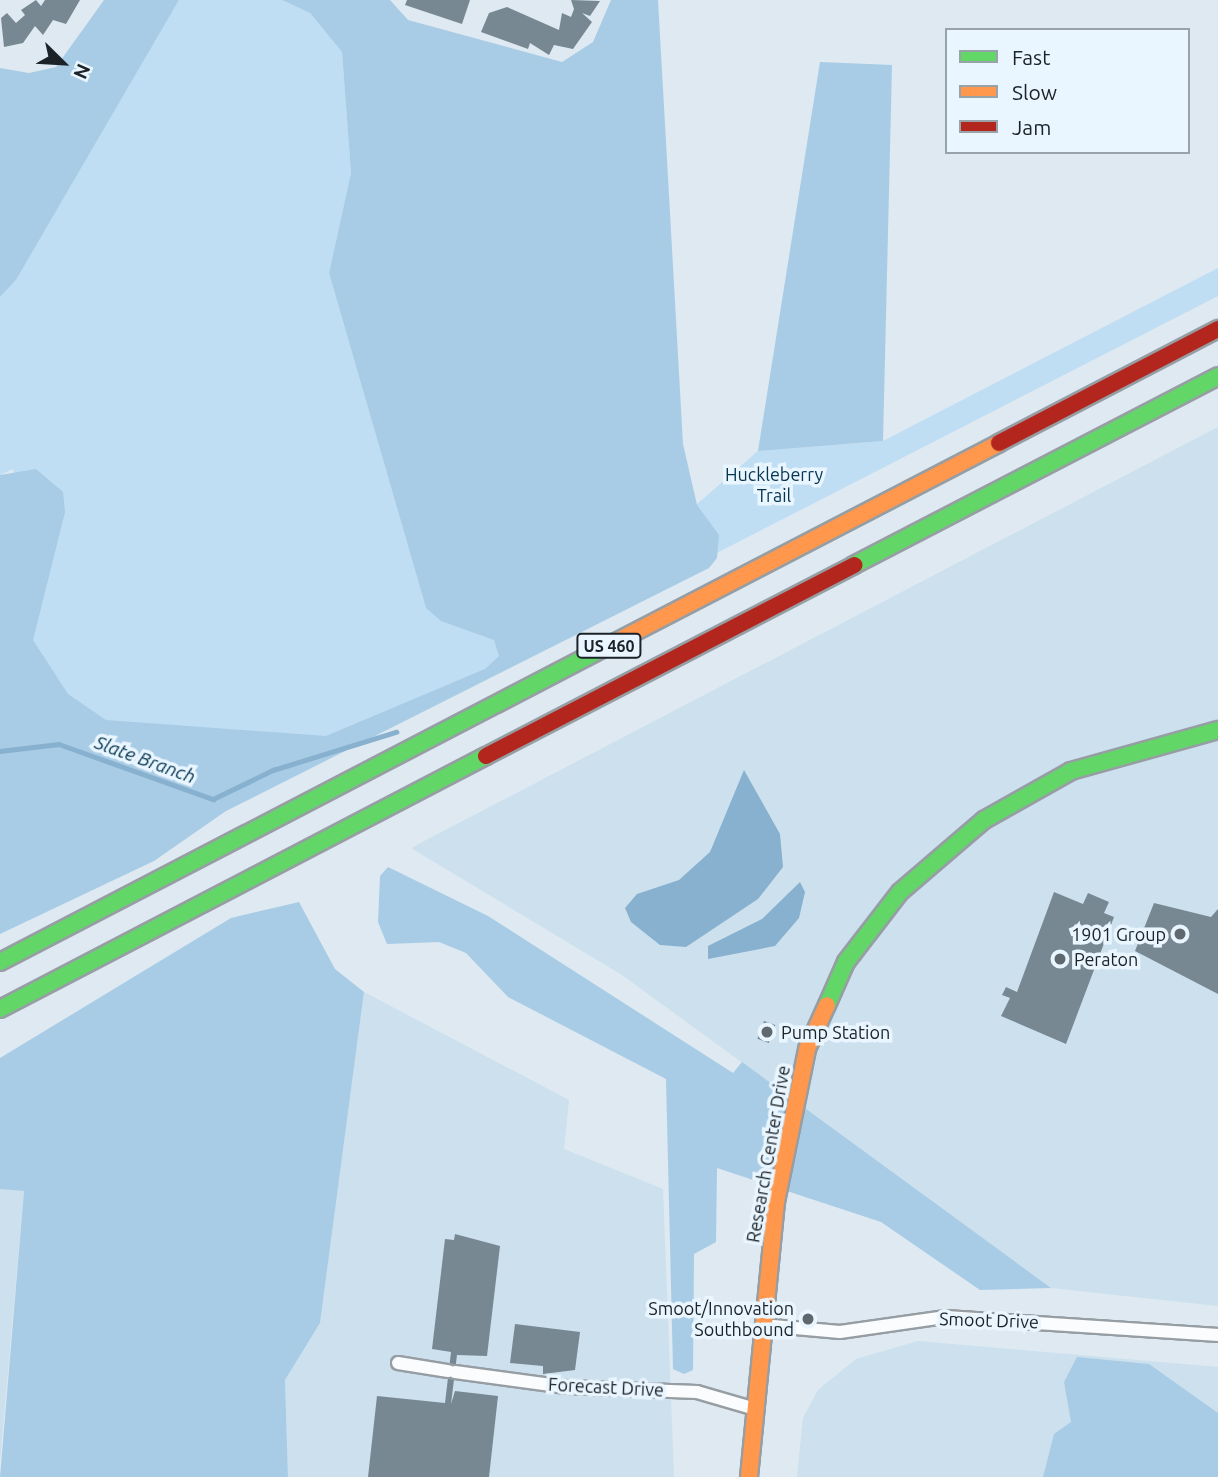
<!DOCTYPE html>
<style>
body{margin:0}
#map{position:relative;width:1218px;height:1477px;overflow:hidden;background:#dee9f1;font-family:Ubuntu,sans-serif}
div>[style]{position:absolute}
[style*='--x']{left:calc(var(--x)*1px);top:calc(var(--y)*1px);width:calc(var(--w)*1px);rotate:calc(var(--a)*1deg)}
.built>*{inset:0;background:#cce0ee}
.green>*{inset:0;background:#bfddf3}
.forest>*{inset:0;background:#a8cce5}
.water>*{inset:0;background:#87b1cf}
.stream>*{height:4.5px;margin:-2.25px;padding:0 2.25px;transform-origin:2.25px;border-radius:2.25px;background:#87b1cf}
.building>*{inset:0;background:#778892;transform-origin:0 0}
.roads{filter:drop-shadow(2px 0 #969ea4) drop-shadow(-2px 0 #969ea4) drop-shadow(0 2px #969ea4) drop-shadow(0 -2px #969ea4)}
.street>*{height:12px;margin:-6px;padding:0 6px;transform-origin:6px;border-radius:6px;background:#fafcfd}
.fast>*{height:16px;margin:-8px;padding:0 8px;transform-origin:8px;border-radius:8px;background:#63d668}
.slow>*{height:16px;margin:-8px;padding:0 8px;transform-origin:8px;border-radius:8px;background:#ff974d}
.jam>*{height:16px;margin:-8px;padding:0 8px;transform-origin:8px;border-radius:8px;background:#b3261e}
.dots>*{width:19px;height:19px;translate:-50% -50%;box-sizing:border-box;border:4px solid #eaf6ff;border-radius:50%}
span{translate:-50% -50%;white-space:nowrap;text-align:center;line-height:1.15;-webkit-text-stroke:7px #eaf6ff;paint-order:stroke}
.shield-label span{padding:2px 5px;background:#eaf6ff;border:2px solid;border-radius:5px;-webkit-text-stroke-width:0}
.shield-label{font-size:16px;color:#1b2328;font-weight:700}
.park-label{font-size:18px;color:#063650}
.poi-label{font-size:18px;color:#1b2328}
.right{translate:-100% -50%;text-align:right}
.left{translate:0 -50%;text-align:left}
.street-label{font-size:18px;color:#1b2328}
.water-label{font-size:19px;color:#04344e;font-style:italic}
.legend{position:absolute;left:945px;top:28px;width:245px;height:126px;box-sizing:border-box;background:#eaf6ff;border:2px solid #97a2a9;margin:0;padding:9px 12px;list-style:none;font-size:21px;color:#1b2328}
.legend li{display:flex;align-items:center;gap:14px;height:35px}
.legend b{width:35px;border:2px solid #97a2a9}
.north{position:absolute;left:28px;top:28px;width:70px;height:70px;-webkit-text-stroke:5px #eaf6ff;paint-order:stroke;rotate:114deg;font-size:19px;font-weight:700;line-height:28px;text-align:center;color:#1b2328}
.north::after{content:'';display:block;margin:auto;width:24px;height:32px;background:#1b2328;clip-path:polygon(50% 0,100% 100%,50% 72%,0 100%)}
</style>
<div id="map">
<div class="built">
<div style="clip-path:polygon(1218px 427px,1218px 1306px,1051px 1288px,622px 975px,411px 848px)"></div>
<div style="clip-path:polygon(364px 992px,569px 1100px,564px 1149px,663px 1189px,674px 1477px,288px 1477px,285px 1380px,320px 1323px)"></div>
<div style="clip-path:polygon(0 1189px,24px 1190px,0 1462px)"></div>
<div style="clip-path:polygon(918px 1341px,1218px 1367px,1218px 1477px,797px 1477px,803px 1418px,818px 1390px,856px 1359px)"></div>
</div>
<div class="green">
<div style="clip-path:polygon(179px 0,282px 0,310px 13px,342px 52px,351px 173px,329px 273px,426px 608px,696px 505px,758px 451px,883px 441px,1218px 268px,1218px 296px,358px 737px,288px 744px,0 719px,0 683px,67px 694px,33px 640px,13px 469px,0 475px,0 297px,16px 280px)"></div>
</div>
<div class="forest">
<div style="clip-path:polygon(104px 0,179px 0,16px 280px,0 297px,0 68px,29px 73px,56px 67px)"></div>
<div style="clip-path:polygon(282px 0,390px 0,408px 20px,562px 62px,593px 42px,611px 0,658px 0,683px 444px,697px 505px,719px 535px,717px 558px,709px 568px,226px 811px,154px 861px,0 934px,0 475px,36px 469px,63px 492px,65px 512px,33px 640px,68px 694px,106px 720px,326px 736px,485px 669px,499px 656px,494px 640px,441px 621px,426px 608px,329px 273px,351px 173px,342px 52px,310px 13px)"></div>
<div style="clip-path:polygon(820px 62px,892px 65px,883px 441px,758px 451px)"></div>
<div style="clip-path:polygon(388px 867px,488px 916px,733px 1073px,742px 1062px,1051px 1288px,980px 1290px,881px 1222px,717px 1168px,716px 1242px,694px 1254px,693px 1370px,684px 1374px,673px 1369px,666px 1079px,508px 997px,466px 953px,439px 942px,387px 944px,378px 922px,380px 876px)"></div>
<div style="clip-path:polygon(299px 902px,335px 969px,364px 992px,320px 1323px,285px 1380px,288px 1477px,0 1477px,24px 1191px,0 1189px,0 1058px,231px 918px)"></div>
<div style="clip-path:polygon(1077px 1357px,1149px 1364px,1218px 1413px,1218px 1477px,1043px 1477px,1054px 1434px,1071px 1422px,1064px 1382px)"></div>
</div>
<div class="water">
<div style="clip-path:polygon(744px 770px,780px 834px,783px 867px,758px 899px,686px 947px,660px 945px,631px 922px,625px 908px,637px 894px,679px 880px,710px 852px)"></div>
<div style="clip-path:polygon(800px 882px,805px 892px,799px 918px,775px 946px,708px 959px,708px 946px,762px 919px)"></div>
</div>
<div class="stream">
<div style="--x:0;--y:751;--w:59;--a:-6.8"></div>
<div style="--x:59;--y:744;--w:164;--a:19.7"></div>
<div style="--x:213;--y:799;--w:67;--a:-25.8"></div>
<div style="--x:273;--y:770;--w:129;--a:-17.2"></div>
</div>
<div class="building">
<div style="clip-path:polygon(36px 0,41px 6px,45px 0,80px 0,66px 24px,53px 20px,43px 35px,35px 26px,23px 43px,4px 47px,1px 18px,7px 13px,16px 23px,25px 15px,21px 10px)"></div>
<div style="clip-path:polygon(407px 0,470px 0,462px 24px,405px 5px)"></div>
<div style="clip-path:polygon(571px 0,600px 1px,590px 16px,582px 13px,592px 22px,573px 49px,554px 45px,549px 55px,530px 43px,528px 49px,481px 32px,489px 13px,507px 7px,559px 30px,562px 13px,571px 17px,574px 9px)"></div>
<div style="clip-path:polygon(1054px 892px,1083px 904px,1088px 893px,1109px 902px,1104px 913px,1114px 917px,1066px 1044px,1001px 1016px,1010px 998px,1002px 995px,1006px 987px,1017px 992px)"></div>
<div style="clip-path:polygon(1154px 903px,1211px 917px,1218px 909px,1218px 994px,1135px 951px)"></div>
<div style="left:764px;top:1021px;width:12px;height:19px;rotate:20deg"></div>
<div style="clip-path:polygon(455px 1234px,500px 1246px,487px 1356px,457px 1355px,451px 1404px,455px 1391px,498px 1396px,489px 1477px,368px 1477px,377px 1396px,445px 1403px,451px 1352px,432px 1349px,445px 1239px,454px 1240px)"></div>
<div style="clip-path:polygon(515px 1324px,580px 1332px,575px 1370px,543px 1374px,543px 1366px,510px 1363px)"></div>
</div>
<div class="roads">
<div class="street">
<div style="--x:762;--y:1325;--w:78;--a:5.1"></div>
<div style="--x:840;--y:1332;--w:107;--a:-8.1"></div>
<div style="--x:946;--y:1317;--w:273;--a:3.8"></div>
<div style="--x:398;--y:1363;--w:51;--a:9.1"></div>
<div style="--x:455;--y:1372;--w:112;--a:7.7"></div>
<div style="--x:566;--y:1387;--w:131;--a:2.2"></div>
<div style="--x:697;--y:1392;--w:60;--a:16.3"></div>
</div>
<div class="fast">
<div style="--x:854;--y:565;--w:410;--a:-27.4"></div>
<div style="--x:0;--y:962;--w:683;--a:-27.47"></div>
<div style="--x:827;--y:1005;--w:47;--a:-66.2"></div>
<div style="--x:846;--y:962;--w:88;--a:-52.4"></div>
<div style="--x:900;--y:892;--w:111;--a:-40.6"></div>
<div style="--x:984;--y:820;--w:100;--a:-29.4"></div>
<div style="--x:1071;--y:771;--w:153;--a:-15.6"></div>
<div style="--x:0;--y:1009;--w:548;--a:-27.5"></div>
</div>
<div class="slow">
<div style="--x:606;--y:647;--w:443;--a:-27.4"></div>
<div style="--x:749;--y:1477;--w:276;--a:-84.4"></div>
<div style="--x:776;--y:1202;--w:156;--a:-78.5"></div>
<div style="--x:807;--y:1049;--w:48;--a:-65.6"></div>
</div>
<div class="jam">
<div style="--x:999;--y:443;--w:247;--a:-27.5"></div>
<div style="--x:486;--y:756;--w:415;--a:-27.4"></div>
</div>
</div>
<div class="dots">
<div style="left:1180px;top:934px;background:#5f686e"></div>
<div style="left:1060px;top:959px;background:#5f686e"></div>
<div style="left:767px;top:1032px;background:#5f686e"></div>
<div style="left:808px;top:1319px;background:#5f686e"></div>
</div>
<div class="shield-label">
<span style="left:609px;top:646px">US 460</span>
</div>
<div class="park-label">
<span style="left:774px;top:485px">Huckleberry<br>Trail</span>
</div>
<div class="poi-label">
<span class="right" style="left:1166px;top:934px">1901 Group</span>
<span class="left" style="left:1074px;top:959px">Peraton</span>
<span class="left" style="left:781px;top:1032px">Pump Station</span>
<span class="right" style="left:794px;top:1319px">Smoot/Innovation<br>Southbound</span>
</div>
<div class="street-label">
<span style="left:768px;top:1154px;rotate:-80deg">Research Center Drive</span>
<span style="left:989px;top:1320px;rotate:2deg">Smoot Drive</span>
<span style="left:606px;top:1387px;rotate:3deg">Forecast Drive</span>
</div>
<div class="water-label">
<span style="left:145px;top:760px;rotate:20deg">Slate Branch</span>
</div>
<ul class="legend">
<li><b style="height:9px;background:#63d668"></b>Fast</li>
<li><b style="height:9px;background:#ff974d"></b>Slow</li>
<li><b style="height:9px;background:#b3261e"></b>Jam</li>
</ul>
<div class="north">N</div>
</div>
